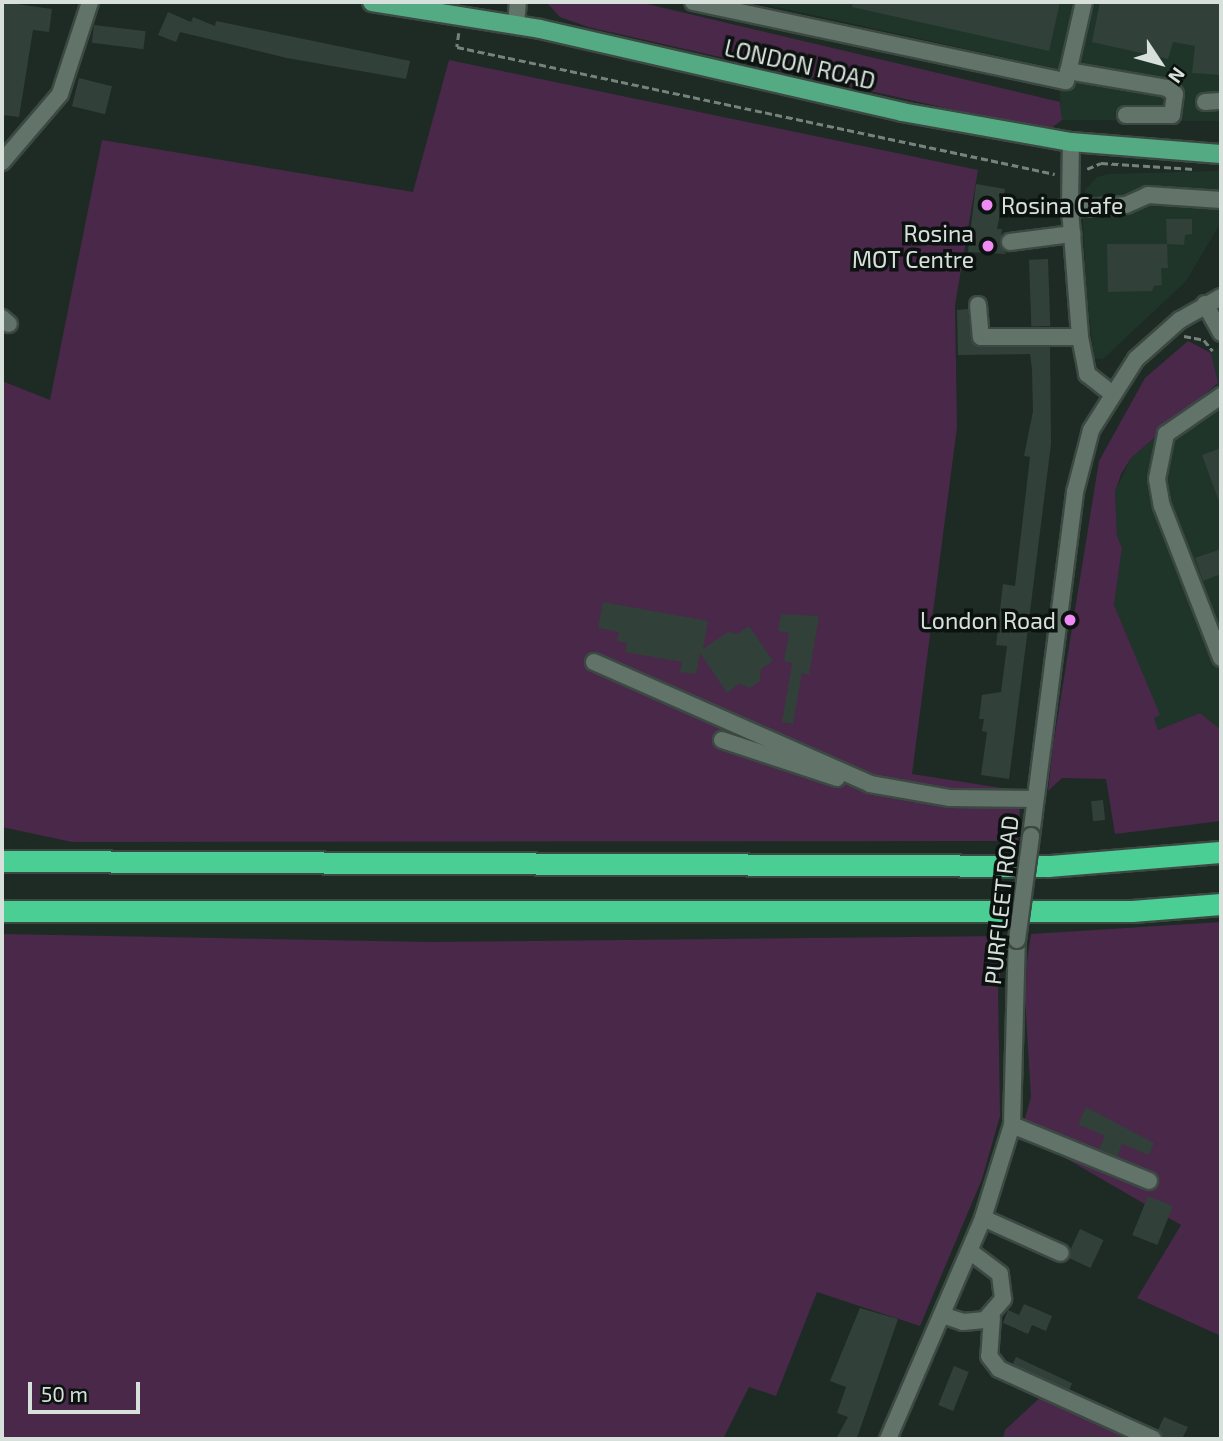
<!DOCTYPE html>
<style>
body{margin:0}
#map{position:relative;width:1223px;height:1441px;overflow:hidden;background:#1d2b24;font-family:"Exo 2",sans-serif}
div>[style]{position:absolute}
[style*='--x']{left:calc(var(--x)*1px);top:calc(var(--y)*1px);width:calc(var(--w)*1px);rotate:calc(var(--a)*1deg)}
.built>*{inset:0;background:#20352a}
.green>*{inset:0;background:#49284a}
.building>*{inset:0;background:#314038;transform-origin:0 0}
.path>*{height:2.5px;margin-top:-1.25px;transform-origin:0;background:repeating-linear-gradient(90deg,#76827c 0 7px,transparent 0 10.5px)}
.roads{filter:drop-shadow(2px 0 #3c4943) drop-shadow(-2px 0 #3c4943) drop-shadow(0 2px #3c4943) drop-shadow(0 -2px #3c4943)}
.minor>*{height:16px;margin:-8px;padding:0 8px;transform-origin:8px;border-radius:8px;background:#627369}
.major>*{height:18px;margin:-9px;padding:0 9px;transform-origin:9px;border-radius:9px;background:#54aa83}
.highway>*{height:21px;margin:-10.5px;padding:0 10.5px;transform-origin:10.5px;border-radius:10.5px;background:#4ace94}
.bridges{filter:drop-shadow(2px 0 #3c4943) drop-shadow(-2px 0 #3c4943) drop-shadow(0 2px #3c4943) drop-shadow(0 -2px #3c4943)}
.minor-bridge>*{height:16px;margin:-8px;padding:0 8px;transform-origin:8px;border-radius:8px;background:#627369}
.dots>*{width:19px;height:19px;translate:-50% -50%;box-sizing:border-box;border:4px solid #0c120f;border-radius:50%}
span{translate:-50% -50%;white-space:nowrap;text-align:center;line-height:1.15;-webkit-text-stroke:7px #0c120f;paint-order:stroke}
.street-label{font-size:23px;color:#d7e0db}
.poi-label{font-size:23px;color:#d7e0db}
.left{translate:0 -50%;text-align:left}
.right{translate:-100% -50%;text-align:right}
.frame{position:absolute;inset:0;border:4px solid #d7e0db;pointer-events:none}
.north{position:absolute;left:1125px;top:28px;width:70px;height:70px;-webkit-text-stroke:5px #0c120f;paint-order:stroke;rotate:126deg;font-size:19px;font-weight:700;line-height:28px;text-align:center;color:#d7e0db}
.north::after{content:'';display:block;margin:auto;width:24px;height:32px;background:#d7e0db;clip-path:polygon(50% 0,100% 100%,50% 72%,0 100%)}
.scale{position:absolute;left:28px;top:1382px;width:112px;height:32px;box-sizing:border-box;border:4px solid #d7e0db;border-top:0;padding-left:9px;font-size:21px;line-height:24px;white-space:nowrap;color:#d7e0db;-webkit-text-stroke:5px #0c120f;paint-order:stroke}
</style>
<div id="map">
<div class="built">
<div style="clip-path:polygon(754px 2px,1221px 2px,1221px 121px,1062px 120px,1058px 69px)"></div>
<div style="clip-path:polygon(1221px 171px,1221px 222px,1186px 281px,1103px 359px,1094px 358px,1086px 289px,1082px 199px,1086px 189px,1097px 177px,1109px 174px)"></div>
<div style="clip-path:polygon(1221px 346px,1221px 730px,1200px 713px,1158px 730px,1154px 718px,1159px 715px,1114px 605px,1122px 548px,1117px 536px,1115px 492px,1131px 458px,1218px 384px,1211px 353px)"></div>
</div>
<div class="green">
<div style="clip-path:polygon(546px 2px,639px 2px,1060px 102px,1062px 120px,1047px 131px,588px 27px,560px 17px)"></div>
<div style="clip-path:polygon(449px 60px,978px 170px,955px 305px,957px 427px,912px 774px,1021px 791px,1018px 841px,72px 842px,2px 827px,2px 381px,50px 400px,102px 140px,413px 192px)"></div>
<div style="clip-path:polygon(1188px 341px,1211px 353px,1218px 383px,1131px 458px,1121px 474px,1115px 492px,1117px 536px,1122px 548px,1114px 605px,1160px 715px,1154px 718px,1158px 730px,1200px 713px,1221px 730px,1221px 821px,1115px 834px,1106px 779px,1062px 778px,1048px 791px,1053px 746px,1099px 461px,1145px 378px)"></div>
<div style="clip-path:polygon(1221px 922px,1221px 1336px,1137px 1298px,1181px 1225px,1055px 1152px,1019px 1140px,1031px 1097px,1024px 982px,1031px 934px)"></div>
<div style="clip-path:polygon(2px 934px,430px 942px,1005px 936px,998px 988px,1000px 1116px,982px 1179px,920px 1326px,817px 1292px,776px 1396px,749px 1387px,723px 1439px,2px 1439px)"></div>
<div style="clip-path:polygon(1044px 1394px,1144px 1439px,1003px 1439px,1005px 1430px)"></div>
</div>
<div class="building">
<div style="clip-path:polygon(3px 2px,52px 9px,49px 32px,33px 30px,19px 117px,2px 115px)"></div>
<div style="clip-path:polygon(853px 2px,1060px 2px,1049px 51px,852px 7px)"></div>
<div style="clip-path:polygon(1100px 2px,1221px 2px,1221px 75px,1192px 73px,1195px 46px,1173px 42px,1168px 59px,1092px 42px)"></div>
<div style="clip-path:polygon(168px 12px,191px 22px,193px 17px,215px 26px,216px 21px,410px 61px,406px 79px,287px 58px,180px 32px,176px 42px,158px 35px)"></div>
<div style="left:94px;top:25px;width:52px;height:18px;rotate:7deg"></div>
<div style="left:79px;top:78px;width:34px;height:29px;rotate:14deg"></div>
<div style="clip-path:polygon(976px 184px,1005px 189px,997px 229px,1002px 229px,1000px 244px,1006px 254px,968px 252px)"></div>
<div style="clip-path:polygon(1166px 219px,1192px 219px,1192px 234px,1185px 235px,1184px 245px,1167px 244px)"></div>
<div style="clip-path:polygon(1107px 244px,1167px 244px,1168px 268px,1161px 268px,1162px 285px,1154px 286px,1152px 291px,1108px 292px)"></div>
<div style="left:1048px;top:259px;width:67px;height:19px;rotate:88deg"></div>
<div style="clip-path:polygon(968px 309px,971px 339px,977px 346px,1050px 347px,1051px 444px,1009px 779px,981px 775px,987px 732px,982px 731px,984px 719px,979px 719px,982px 695px,1001px 692px,1007px 646px,996px 645px,1003px 584px,1015px 586px,1018px 560px,1030px 457px,1024px 456px,1033px 411px,1032px 369px,1030px 354px,958px 355px,957px 310px)"></div>
<div style="clip-path:polygon(1221px 448px,1221px 504px,1220px 504px,1202px 455px)"></div>
<div style="clip-path:polygon(1221px 549px,1221px 574px,1203px 581px,1195px 558px)"></div>
<div style="clip-path:polygon(603px 602px,708px 621px,703px 649px,728px 632px,737px 634px,749px 626px,773px 661px,761px 669px,760px 681px,750px 688px,739px 684px,727px 693px,700px 653px,696px 674px,680px 672px,682px 662px,625px 652px,627px 643px,617px 641px,619px 632px,598px 628px)"></div>
<div style="clip-path:polygon(781px 614px,819px 616px,809px 675px,802px 673px,793px 724px,782px 722px,792px 663px,784px 661px,789px 633px,778px 631px)"></div>
<div style="left:1103px;top:800px;width:20px;height:12px;rotate:84deg"></div>
<div style="clip-path:polygon(1086px 1107px,1154px 1143px,1149px 1155px,1122px 1144px,1117px 1157px,1099px 1149px,1105px 1136px,1078px 1124px)"></div>
<div style="left:1148px;top:1196px;width:27px;height:42px;rotate:22deg"></div>
<div style="left:1080px;top:1229px;width:26px;height:31px;rotate:25deg"></div>
<div style="clip-path:polygon(1024px 1304px,1052px 1316px,1046px 1331px,1032px 1325px,1028px 1334px,1003px 1323px,1008px 1310px,1019px 1315px)"></div>
<div style="clip-path:polygon(860px 1308px,898px 1319px,858px 1435px,856px 1439px,836px 1439px,848px 1417px,837px 1413px,846px 1387px,830px 1381px)"></div>
<div style="left:1016px;top:1357px;width:62px;height:8px;rotate:25deg"></div>
<div style="left:954px;top:1366px;width:16px;height:42px;rotate:22deg"></div>
<div style="clip-path:polygon(1164px 1417px,1188px 1427px,1182px 1439px,1163px 1439px,1158px 1430px)"></div>
</div>
<div class="path">
<div style="--x:459;--y:33;--w:14;--a:98"></div>
<div style="--x:457;--y:47;--w:611;--a:11.99"></div>
<div style="--x:1087;--y:169;--w:15;--a:-23"></div>
<div style="--x:1101;--y:163;--w:93;--a:3.7"></div>
<div style="--x:1184;--y:336;--w:20;--a:11"></div>
<div style="--x:1204;--y:340;--w:14;--a:51"></div>
</div>
<div class="roads">
<div class="minor">
<div style="--x:693;--y:2;--w:381;--a:12"></div>
<div style="--x:1066;--y:81;--w:81;--a:-77.2"></div>
<div style="--x:516;--y:24;--w:22;--a:-85"></div>
<div style="--x:1068;--y:71;--w:100;--a:9.7"></div>
<div style="--x:1167;--y:88;--w:10;--a:37"></div>
<div style="--x:1175;--y:94;--w:21;--a:98"></div>
<div style="--x:1172;--y:115;--w:46;--a:180"></div>
<div style="--x:1205;--y:102;--w:16;--a:-4"></div>
<div style="--x:1071;--y:142;--w:67;--a:90.9"></div>
<div style="--x:1070;--y:209;--w:128;--a:85.5"></div>
<div style="--x:1080;--y:337;--w:38;--a:79"></div>
<div style="--x:1087;--y:374;--w:31;--a:38"></div>
<div style="--x:2;--y:162;--w:89;--a:-49.5"></div>
<div style="--x:60;--y:94;--w:97;--a:-71.9"></div>
<div style="--x:1070;--y:209;--w:56;--a:-4.1"></div>
<div style="--x:1126;--y:205;--w:24;--a:-24"></div>
<div style="--x:1148;--y:195;--w:73;--a:3.9"></div>
<div style="--x:1010;--y:242;--w:63;--a:-7.4"></div>
<div style="--x:1205;--y:304;--w:33;--a:61"></div>
<div style="--x:978;--y:305;--w:32;--a:85"></div>
<div style="--x:981;--y:337;--w:99;--a:0"></div>
<div style="--x:2;--y:318;--w:9;--a:41"></div>
<div style="--x:1221;--y:396;--w:67;--a:145.4"></div>
<div style="--x:1166;--y:434;--w:46;--a:101.3"></div>
<div style="--x:1157;--y:479;--w:27;--a:80"></div>
<div style="--x:1162;--y:506;--w:163;--a:68.8"></div>
<div style="--x:594;--y:662;--w:302;--a:23.8"></div>
<div style="--x:870;--y:784;--w:80;--a:10"></div>
<div style="--x:949;--y:798;--w:86;--a:0.7"></div>
<div style="--x:722;--y:740;--w:121;--a:18.3"></div>
<div style="--x:1031;--y:836;--w:347;--a:-82.7"></div>
<div style="--x:1075;--y:492;--w:64;--a:-75.5"></div>
<div style="--x:1091;--y:430;--w:84;--a:-57.6"></div>
<div style="--x:1136;--y:359;--w:59;--a:-41.6"></div>
<div style="--x:1180;--y:320;--w:47;--a:-29.3"></div>
<div style="--x:1012;--y:1125;--w:148;--a:22.2"></div>
<div style="--x:983;--y:1218;--w:85;--a:24.2"></div>
<div style="--x:942;--y:1315;--w:22;--a:18"></div>
<div style="--x:963;--y:1322;--w:22;--a:-5"></div>
<div style="--x:985;--y:1320;--w:28;--a:-49"></div>
<div style="--x:1003;--y:1299;--w:25;--a:-97"></div>
<div style="--x:1000;--y:1274;--w:38;--a:-143"></div>
<div style="--x:992;--y:1317;--w:39;--a:94"></div>
<div style="--x:989;--y:1356;--w:16;--a:52"></div>
<div style="--x:999;--y:1369;--w:169;--a:24.4"></div>
<div style="--x:888;--y:1439;--w:241;--a:-66.7"></div>
<div style="--x:983;--y:1218;--w:97;--a:-72.7"></div>
<div style="--x:1012;--y:1125;--w:185;--a:-88.5"></div>
</div>
<div class="major">
<div style="--x:372;--y:2;--w:170;--a:9.1"></div>
<div style="--x:540;--y:29;--w:371;--a:12.9"></div>
<div style="--x:902;--y:112;--w:172;--a:10.1"></div>
<div style="--x:1071;--y:142;--w:150;--a:4.6"></div>
</div>
<div class="highway">
<div style="--x:2;--y:861;--w:1047;--a:0.27"></div>
<div style="--x:1049;--y:866;--w:173;--a:-4.7"></div>
<div style="--x:2;--y:911;--w:1130;--a:0"></div>
<div style="--x:1132;--y:911;--w:89;--a:-4.5"></div>
</div>
</div>
<div class="bridges">
<div class="minor-bridge">
<div style="--x:1017;--y:940;--w:105;--a:-82.3"></div>
</div>
</div>
<div class="dots">
<div style="left:987px;top:205px;background:#f08bf5"></div>
<div style="left:988px;top:246px;background:#f08bf5"></div>
<div style="left:1070px;top:620px;background:#f08bf5"></div>
</div>
<div class="street-label">
<span style="left:800px;top:64px;rotate:13deg">LONDON ROAD</span>
<span style="left:1001px;top:900px;rotate:-84deg">PURFLEET ROAD</span>
</div>
<div class="poi-label">
<span class="left" style="left:1001px;top:205px">Rosina Cafe</span>
<span class="right" style="left:974px;top:246px">Rosina<br>MOT Centre</span>
<span class="right" style="left:1056px;top:620px">London Road</span>
</div>
<div class="frame"></div>
<div class="north">N</div>
<div class="scale">50 m</div>
</div>
